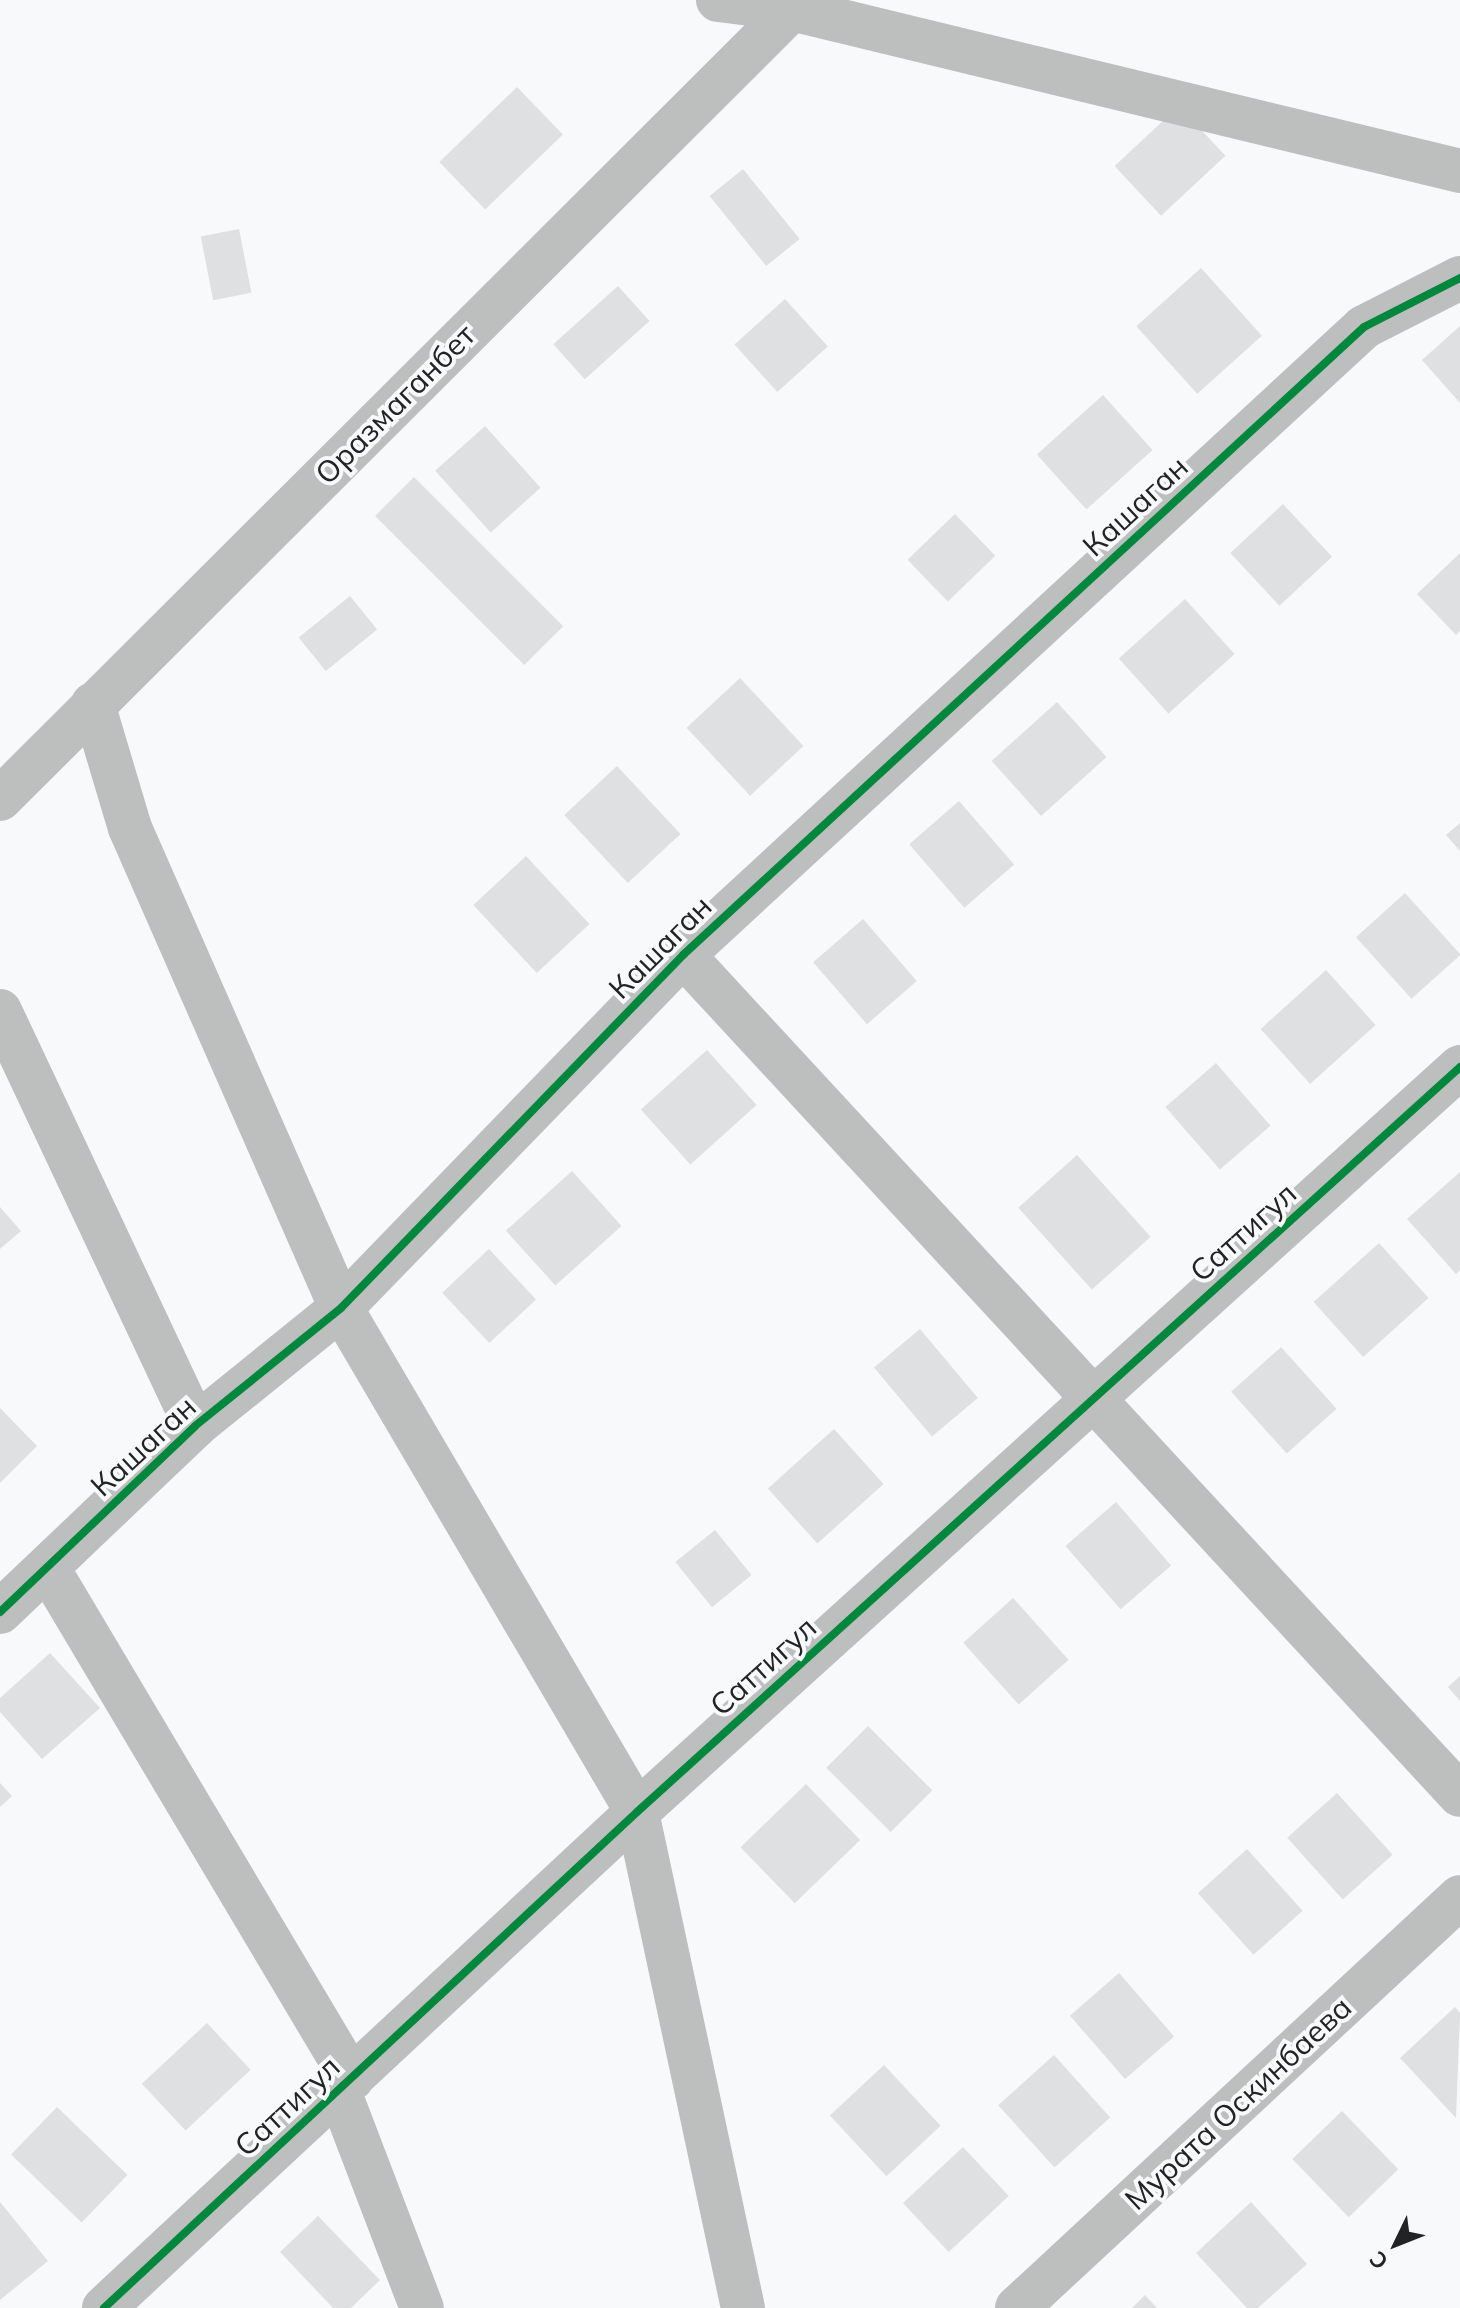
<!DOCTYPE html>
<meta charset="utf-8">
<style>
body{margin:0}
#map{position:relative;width:1460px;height:2308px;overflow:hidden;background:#f8f9fa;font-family:Mulish,sans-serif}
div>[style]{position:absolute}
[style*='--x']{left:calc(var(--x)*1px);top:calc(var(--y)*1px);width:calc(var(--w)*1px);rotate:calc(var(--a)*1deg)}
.building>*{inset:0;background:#dfe0e1;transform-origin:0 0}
.minor>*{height:44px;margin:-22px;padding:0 22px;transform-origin:22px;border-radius:22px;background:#bdbebe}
.cycleway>*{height:8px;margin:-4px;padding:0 4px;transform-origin:4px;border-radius:4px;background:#00873e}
span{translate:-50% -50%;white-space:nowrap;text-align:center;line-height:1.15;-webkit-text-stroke:8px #f7f9fb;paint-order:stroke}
.street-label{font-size:30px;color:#232324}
.north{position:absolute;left:1356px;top:2204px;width:80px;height:80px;-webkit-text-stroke:6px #f7f9fb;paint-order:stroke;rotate:227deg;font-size:22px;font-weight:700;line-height:32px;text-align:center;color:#232324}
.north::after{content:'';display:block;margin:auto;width:28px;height:36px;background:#232324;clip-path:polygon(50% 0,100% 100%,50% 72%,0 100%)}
</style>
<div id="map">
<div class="building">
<div style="left:517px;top:87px;width:66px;height:108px;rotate:46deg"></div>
<div style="left:1179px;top:106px;width:68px;height:88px;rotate:47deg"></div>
<div style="left:743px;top:169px;width:90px;height:43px;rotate:51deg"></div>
<div style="left:239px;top:229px;width:65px;height:39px;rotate:79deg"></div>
<div style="left:1201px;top:268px;width:91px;height:87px;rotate:48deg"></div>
<div style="left:618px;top:286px;width:47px;height:87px;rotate:48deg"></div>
<div style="left:785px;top:299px;width:64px;height:68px;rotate:48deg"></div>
<div style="clip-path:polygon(1460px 326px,1460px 403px,1422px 360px)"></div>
<div style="left:1103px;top:395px;width:74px;height:89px;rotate:48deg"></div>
<div style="left:485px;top:426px;width:83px;height:67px;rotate:48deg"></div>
<div style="left:414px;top:477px;width:211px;height:55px;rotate:45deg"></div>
<div style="left:1283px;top:504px;width:72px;height:72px;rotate:47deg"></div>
<div style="left:955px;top:514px;width:58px;height:66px;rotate:46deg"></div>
<div style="clip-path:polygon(1460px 553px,1460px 631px,1456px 635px,1417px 594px)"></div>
<div style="left:350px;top:596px;width:43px;height:66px;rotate:51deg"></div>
<div style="left:1185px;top:599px;width:74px;height:89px;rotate:48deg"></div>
<div style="left:740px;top:678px;width:93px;height:73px;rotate:47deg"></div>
<div style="left:1057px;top:702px;width:74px;height:88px;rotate:48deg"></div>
<div style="left:617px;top:766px;width:93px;height:72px;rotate:47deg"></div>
<div style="left:959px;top:801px;width:84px;height:66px;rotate:49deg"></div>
<div style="clip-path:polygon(1460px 823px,1460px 851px,1446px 835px)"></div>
<div style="left:526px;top:856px;width:93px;height:72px;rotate:47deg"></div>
<div style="left:1405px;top:893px;width:83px;height:66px;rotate:48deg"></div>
<div style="left:863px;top:919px;width:82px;height:66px;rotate:49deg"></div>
<div style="left:1326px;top:970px;width:74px;height:88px;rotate:48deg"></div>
<div style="left:707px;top:1050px;width:74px;height:89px;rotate:48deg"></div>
<div style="left:1216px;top:1063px;width:83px;height:67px;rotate:49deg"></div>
<div style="left:1077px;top:1155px;width:110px;height:79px;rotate:48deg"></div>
<div style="left:572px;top:1171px;width:74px;height:89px;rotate:48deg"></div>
<div style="clip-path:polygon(1460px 1172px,1460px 1270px,1456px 1274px,1407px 1219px)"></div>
<div style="clip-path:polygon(0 1207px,21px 1231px,0 1249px)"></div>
<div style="left:1379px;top:1243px;width:74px;height:88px;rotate:48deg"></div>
<div style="left:489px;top:1249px;width:69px;height:64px;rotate:47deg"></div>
<div style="left:920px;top:1329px;width:90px;height:60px;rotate:50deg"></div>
<div style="left:1281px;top:1347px;width:83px;height:67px;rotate:48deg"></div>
<div style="clip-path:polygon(0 1408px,37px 1446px,0 1483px)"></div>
<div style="left:834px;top:1429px;width:74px;height:89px;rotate:48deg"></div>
<div style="left:1116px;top:1502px;width:84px;height:67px;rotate:49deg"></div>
<div style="left:715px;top:1530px;width:58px;height:51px;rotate:51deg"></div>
<div style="left:1013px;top:1598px;width:83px;height:67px;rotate:48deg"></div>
<div style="clip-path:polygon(50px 1653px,100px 1708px,42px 1759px,0 1712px,0 1698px)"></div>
<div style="clip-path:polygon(1460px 1676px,1460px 1701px,1448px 1687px)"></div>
<div style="left:868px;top:1726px;width:91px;height:59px;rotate:45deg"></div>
<div style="clip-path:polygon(0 1783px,12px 1796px,0 1807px)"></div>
<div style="left:806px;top:1784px;width:78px;height:91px;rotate:46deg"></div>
<div style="left:1337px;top:1793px;width:83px;height:67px;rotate:48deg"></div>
<div style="left:1247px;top:1849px;width:83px;height:66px;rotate:48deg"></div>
<div style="left:1119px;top:1973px;width:84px;height:65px;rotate:49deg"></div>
<div style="clip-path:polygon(1455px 2007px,1460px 2013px,1456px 2118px,1400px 2058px)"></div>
<div style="left:207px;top:2023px;width:64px;height:89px;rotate:47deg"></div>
<div style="left:1054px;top:2055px;width:84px;height:75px;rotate:48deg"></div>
<div style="left:884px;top:2065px;width:83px;height:74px;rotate:47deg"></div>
<div style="left:57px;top:2107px;width:98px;height:66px;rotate:44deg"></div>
<div style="left:1342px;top:2111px;width:81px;height:69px;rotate:46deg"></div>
<div style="left:963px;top:2147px;width:67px;height:82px;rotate:47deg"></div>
<div style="clip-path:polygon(0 2202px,48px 2261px,0 2300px)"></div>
<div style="clip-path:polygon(1251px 2202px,1307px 2264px,1258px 2308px,1247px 2308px,1196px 2253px)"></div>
<div style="clip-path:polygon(318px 2216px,380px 2280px,351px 2308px,333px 2308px,280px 2252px)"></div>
<div style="clip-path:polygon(1145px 2295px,1157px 2308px,1132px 2308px)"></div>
</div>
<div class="minor">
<div style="--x:718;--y:0;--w:75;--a:6.9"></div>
<div style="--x:792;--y:9;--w:687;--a:13.63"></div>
<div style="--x:93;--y:704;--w:129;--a:73.4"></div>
<div style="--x:130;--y:828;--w:524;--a:66.27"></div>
<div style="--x:341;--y:1308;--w:584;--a:59.57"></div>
<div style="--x:637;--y:1812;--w:507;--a:77.94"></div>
<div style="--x:0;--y:799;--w:1119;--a:-44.93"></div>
<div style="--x:683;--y:955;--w:1144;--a:47.23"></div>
<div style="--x:0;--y:1011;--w:459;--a:64.8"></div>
<div style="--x:49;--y:1570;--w:592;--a:59.24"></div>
<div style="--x:0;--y:1612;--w:269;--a:-43.6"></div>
<div style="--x:195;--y:1426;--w:188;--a:-38.9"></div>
<div style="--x:341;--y:1308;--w:492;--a:-45.9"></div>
<div style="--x:683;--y:955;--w:926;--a:-42.68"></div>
<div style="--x:1364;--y:327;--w:108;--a:-27"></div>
<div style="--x:339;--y:2091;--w:232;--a:69.1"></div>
<div style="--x:104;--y:2308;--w:728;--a:-42.94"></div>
<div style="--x:637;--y:1812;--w:1110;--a:-42.15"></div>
<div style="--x:1017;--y:2308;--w:604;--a:-42.85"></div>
</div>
<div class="cycleway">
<div style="--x:0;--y:1612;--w:269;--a:-43.6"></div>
<div style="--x:195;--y:1426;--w:188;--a:-38.9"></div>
<div style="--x:341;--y:1308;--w:492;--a:-45.9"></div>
<div style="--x:683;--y:955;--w:926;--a:-42.68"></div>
<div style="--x:1364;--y:327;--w:108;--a:-27"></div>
<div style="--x:104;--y:2308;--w:728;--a:-42.94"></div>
<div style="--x:637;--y:1812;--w:1110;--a:-42.15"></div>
</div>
<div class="street-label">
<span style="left:395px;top:404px;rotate:-45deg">Оразмаганбет</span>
<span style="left:1135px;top:506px;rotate:-43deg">Кашаган</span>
<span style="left:660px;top:947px;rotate:-45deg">Кашаган</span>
<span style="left:1243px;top:1232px;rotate:-42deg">Саттигул</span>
<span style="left:143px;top:1446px;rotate:-43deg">Кашаган</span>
<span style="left:763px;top:1666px;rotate:-42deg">Саттигул</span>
<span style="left:1238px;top:2103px;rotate:-43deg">Мурата Оскинбаева</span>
<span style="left:287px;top:2106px;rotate:-43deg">Саттигул</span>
</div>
<div class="north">С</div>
</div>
